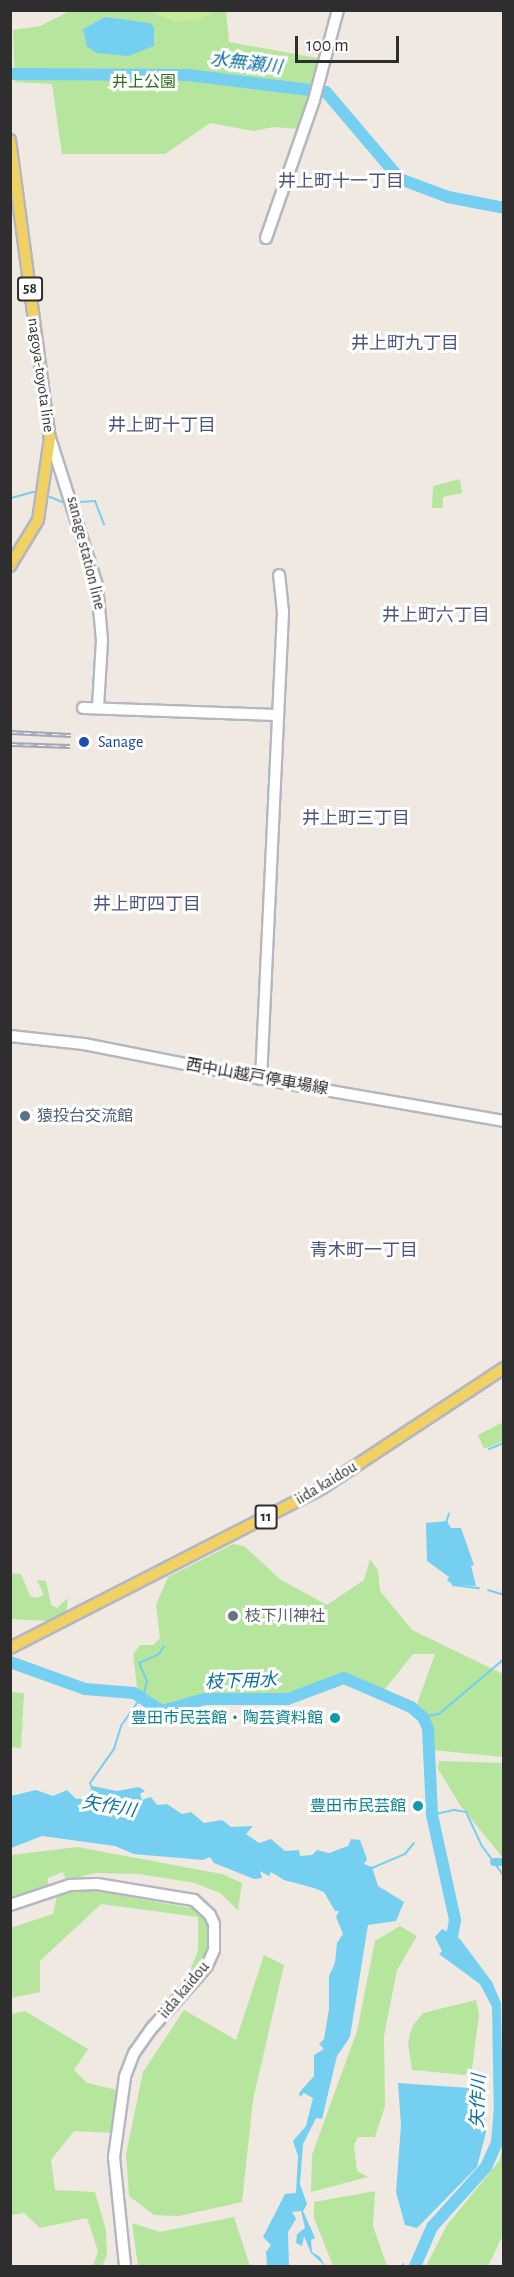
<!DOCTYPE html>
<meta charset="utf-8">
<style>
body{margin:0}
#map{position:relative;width:514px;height:2277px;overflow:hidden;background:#efe9e1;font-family:"Alegreya Sans","Noto Sans JP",sans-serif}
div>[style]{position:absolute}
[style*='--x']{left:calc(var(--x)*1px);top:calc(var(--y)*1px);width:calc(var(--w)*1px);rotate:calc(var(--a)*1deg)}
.green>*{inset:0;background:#b6e59e}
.pitch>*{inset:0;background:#c9ec9a}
.water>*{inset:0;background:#75cff0}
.stream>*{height:2px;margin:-1px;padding:0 1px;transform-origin:1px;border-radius:1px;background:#75cff0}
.canal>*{height:8px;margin:-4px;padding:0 4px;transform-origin:4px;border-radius:4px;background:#75cff0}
.river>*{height:12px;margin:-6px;padding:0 6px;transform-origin:6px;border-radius:6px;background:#75cff0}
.roads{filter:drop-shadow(2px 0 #b4b7c1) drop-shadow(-2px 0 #b4b7c1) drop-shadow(0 2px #b4b7c1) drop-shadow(0 -2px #b4b7c1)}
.secondary>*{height:10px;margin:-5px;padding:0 5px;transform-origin:5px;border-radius:5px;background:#fff}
.primary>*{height:10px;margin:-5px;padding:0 5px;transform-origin:5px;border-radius:5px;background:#f2d163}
.rail>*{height:4.5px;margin-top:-2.25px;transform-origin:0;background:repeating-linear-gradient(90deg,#fff 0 7px,#a3a6b8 0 14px);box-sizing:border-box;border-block:2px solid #a3a6b8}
.dots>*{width:16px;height:16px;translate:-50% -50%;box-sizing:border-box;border:3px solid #fff;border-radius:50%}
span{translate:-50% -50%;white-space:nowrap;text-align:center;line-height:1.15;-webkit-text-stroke:6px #fff;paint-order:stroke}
.shield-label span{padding:2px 4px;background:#fff;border:2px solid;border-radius:4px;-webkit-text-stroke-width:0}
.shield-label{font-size:15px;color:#2e2e2e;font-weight:700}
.park-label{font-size:16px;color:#2c6e1b}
.street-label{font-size:16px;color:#2e2e2e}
.transit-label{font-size:16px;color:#164399}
.left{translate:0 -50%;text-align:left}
.service-label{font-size:16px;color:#4e5e75}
.worship-label{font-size:16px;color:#5b616d}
.culture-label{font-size:16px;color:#0d838f}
.right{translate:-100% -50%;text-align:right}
.water-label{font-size:18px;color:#0d6fa3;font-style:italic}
.neighbourhood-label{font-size:18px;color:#4d5680}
.frame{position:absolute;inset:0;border:12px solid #2e2e2e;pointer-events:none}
.scale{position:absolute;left:295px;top:36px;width:104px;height:27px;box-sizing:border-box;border:3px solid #2e2e2e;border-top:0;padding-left:8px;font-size:18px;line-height:21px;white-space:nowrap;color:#2e2e2e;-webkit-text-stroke:4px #fff;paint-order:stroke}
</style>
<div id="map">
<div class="green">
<div style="clip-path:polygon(70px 11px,226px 11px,229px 42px,323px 59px,299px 129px,273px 127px,254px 131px,210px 123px,165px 154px,62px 154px,52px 84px,15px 82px,13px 30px,40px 26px)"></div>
<div style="clip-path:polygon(460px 479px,462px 493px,443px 497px,443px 508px,432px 508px,433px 486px)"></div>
<div style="clip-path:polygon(503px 1422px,503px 1441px,484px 1449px,478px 1435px)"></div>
<div style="clip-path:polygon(233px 1544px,244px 1546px,281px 1580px,327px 1605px,364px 1580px,370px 1559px,378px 1570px,380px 1591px,412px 1630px,503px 1674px,503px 1757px,432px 1750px,430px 1722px,417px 1704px,435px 1654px,413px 1654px,385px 1689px,340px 1674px,288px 1693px,209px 1695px,168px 1709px,153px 1705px,137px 1687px,133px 1654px,140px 1645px,153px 1645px,160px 1638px,156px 1605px,168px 1577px)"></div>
<div style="clip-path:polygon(11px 1573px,21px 1574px,30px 1596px,36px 1598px,44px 1595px,37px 1580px,46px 1581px,51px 1605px,57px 1608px,68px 1598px,66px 1613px,49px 1621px,11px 1619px)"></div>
<div style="clip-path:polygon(11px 1692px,24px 1693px,21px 1748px,11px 1747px)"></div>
<div style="clip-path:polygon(439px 1761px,503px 1763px,503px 1858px,460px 1805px,438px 1769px)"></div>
<div style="clip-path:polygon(77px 1847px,222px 1874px,242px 1883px,238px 1910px,220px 1893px,195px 1883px,139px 1874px,96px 1873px,66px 1880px,63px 1872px,48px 1878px,48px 1885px,11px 1897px,11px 1855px)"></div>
<div style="clip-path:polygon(80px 1888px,202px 1910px,209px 1925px,207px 1961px,186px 1980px,198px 1951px,198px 1917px,101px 1904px,40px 1961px,40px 1992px,11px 1998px,10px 1928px,53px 1914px,57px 1896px)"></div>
<div style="clip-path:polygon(400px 1926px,417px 1936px,397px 1970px,384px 2036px,385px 2106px,375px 2137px,358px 2137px,354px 2145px,357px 2171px,368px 2177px,311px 2192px,312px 2155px,357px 2031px,375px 1941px)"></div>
<div style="clip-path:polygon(264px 1955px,284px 1965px,253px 2100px,242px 2202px,179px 2216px,154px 2215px,129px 2196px,126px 2154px,143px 2072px,184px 2010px,236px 2040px)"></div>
<div style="clip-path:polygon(476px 2000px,479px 2014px,472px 2069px,465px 2075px,412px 2070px,408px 2043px,412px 2027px,423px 2013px)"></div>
<div style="clip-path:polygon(25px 2011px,88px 2049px,74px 2070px,87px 2083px,117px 2090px,112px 2133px,74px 2131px,51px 2160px,55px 2190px,95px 2192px,106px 2230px,107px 2255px,102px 2266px,93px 2266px,98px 2251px,87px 2218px,40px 2228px,24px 2213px,11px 2215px,11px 2014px)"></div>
<div style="clip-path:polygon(503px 2141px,503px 2235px,488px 2266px,426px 2266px,447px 2225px,500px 2160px)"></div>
<div style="clip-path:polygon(375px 2191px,373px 2226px,387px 2266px,333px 2266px,314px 2218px,314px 2202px)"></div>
<div style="clip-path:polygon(234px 2217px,250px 2266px,138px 2266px,132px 2223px,160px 2232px)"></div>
</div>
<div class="pitch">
<div style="clip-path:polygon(150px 11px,215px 11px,201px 19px,174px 22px)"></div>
</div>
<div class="water">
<div style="clip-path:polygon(105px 17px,150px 23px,154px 28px,154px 46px,128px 56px,97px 53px,87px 47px,83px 29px)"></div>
<div style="clip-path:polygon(447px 1521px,451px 1528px,461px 1528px,474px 1565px,471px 1566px,476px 1586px,453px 1585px,447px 1580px,449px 1577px,427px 1561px,426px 1523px)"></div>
<div style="clip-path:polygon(92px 1786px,117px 1791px,139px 1787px,145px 1791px,140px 1794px,142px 1800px,151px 1797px,157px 1805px,167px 1804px,182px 1814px,191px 1812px,204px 1823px,222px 1820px,231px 1827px,253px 1826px,246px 1834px,259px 1843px,271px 1839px,285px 1851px,299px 1850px,300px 1856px,312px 1855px,317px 1850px,329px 1853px,348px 1846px,351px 1839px,360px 1840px,367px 1859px,364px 1864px,372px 1867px,378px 1886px,404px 1902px,396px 1921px,368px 1925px,350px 2037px,337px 2056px,322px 2119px,316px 2118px,303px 2144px,300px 2184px,307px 2204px,303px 2211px,315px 2238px,311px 2240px,312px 2252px,320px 2257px,325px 2266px,311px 2253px,304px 2236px,302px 2246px,296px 2243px,297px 2234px,305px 2228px,301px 2211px,292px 2212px,296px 2219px,288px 2232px,289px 2266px,267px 2266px,266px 2252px,271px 2245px,263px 2237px,285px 2194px,296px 2193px,298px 2156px,293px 2141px,306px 2126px,313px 2098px,304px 2093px,300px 2097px,299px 2093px,314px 2076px,314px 2055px,324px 2049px,319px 2044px,324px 2039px,329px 2009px,329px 1976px,335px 1963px,337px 1943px,343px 1934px,336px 1917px,339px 1911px,335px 1911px,324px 1892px,314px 1888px,284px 1880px,271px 1872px,269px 1876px,260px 1871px,262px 1878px,254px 1879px,214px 1863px,210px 1857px,203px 1860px,134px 1854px,115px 1846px,42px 1836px,11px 1848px,11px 1796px,36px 1790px,53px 1796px,67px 1790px,76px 1799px,87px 1798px)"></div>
<div style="clip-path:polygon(442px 1929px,460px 1939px,492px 1982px,501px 2003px,503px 2122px,494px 2122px,492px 2007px,480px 1984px,439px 1954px,442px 1951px,435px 1937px)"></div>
<div style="clip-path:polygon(398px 2083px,483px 2089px,486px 2132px,477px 2167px,417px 2228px,405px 2225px,396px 2192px,401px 2125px)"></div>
</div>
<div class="stream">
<div style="--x:50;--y:497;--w:18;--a:22"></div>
<div style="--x:11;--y:498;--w:24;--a:-15"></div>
<div style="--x:81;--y:502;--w:14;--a:-4"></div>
<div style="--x:95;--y:501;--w:25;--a:69"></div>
<div style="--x:489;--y:1449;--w:16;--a:-22"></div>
<div style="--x:446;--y:1523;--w:10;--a:-73"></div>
<div style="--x:453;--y:1585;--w:26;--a:7"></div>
<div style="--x:488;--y:1590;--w:17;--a:17"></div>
<div style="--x:423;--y:1717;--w:16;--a:-11"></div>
<div style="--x:439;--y:1714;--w:85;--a:-40.2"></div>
<div style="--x:92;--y:1788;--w:5;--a:-112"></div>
<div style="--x:90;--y:1783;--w:42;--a:-54.8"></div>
<div style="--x:114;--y:1749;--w:24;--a:-73"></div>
<div style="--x:121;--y:1726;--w:40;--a:-55.1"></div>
<div style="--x:144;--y:1693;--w:12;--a:-76"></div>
<div style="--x:147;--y:1681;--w:20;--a:-114"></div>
<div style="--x:139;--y:1663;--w:22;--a:-24"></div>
<div style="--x:159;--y:1654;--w:9;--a:-58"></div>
<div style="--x:432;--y:1815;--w:23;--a:-13"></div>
<div style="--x:454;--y:1810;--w:12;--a:9"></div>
<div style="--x:466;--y:1812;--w:38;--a:65"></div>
<div style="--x:482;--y:1846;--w:37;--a:54"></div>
<div style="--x:372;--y:1868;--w:36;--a:-23"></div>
<div style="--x:405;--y:1854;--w:14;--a:-51"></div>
<div style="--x:403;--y:2266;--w:2;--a:-90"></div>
</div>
<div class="canal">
<div style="--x:494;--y:1862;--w:10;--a:0"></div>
</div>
<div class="river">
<div style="--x:10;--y:74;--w:178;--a:0.3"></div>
<div style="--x:188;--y:75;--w:139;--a:7"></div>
<div style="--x:326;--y:92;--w:114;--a:49.6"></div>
<div style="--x:400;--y:179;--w:51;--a:20.6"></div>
<div style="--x:448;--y:197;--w:57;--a:11.1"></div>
<div style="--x:10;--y:1662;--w:80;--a:19.8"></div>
<div style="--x:85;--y:1689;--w:49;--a:4.7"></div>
<div style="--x:134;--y:1693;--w:33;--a:33"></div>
<div style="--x:162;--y:1711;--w:45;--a:-15.6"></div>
<div style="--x:205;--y:1699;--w:83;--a:0"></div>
<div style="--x:288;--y:1699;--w:60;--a:-20.6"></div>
<div style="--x:344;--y:1678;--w:73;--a:23.4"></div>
<div style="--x:411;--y:1707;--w:16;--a:40"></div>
<div style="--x:423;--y:1717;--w:13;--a:67"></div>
<div style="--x:428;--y:1729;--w:86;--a:87.3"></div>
<div style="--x:432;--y:1815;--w:107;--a:77.6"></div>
<div style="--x:455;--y:1920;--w:22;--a:100"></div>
<div style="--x:415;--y:2266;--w:43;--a:-66.4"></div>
<div style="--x:432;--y:2227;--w:81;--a:-48"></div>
<div style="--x:486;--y:2167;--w:27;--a:-66"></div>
<div style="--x:497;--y:2142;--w:36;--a:-85"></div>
</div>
<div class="roads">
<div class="secondary">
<div style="--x:266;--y:238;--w:146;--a:-70.8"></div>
<div style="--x:314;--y:100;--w:93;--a:-75.1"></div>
<div style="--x:50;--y:438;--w:154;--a:72.3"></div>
<div style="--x:97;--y:585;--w:55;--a:84.8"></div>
<div style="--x:102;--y:640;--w:68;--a:93.4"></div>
<div style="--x:83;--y:708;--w:195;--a:2.1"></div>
<div style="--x:10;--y:1036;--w:74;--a:6.2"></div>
<div style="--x:84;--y:1044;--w:180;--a:11.2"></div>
<div style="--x:261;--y:1079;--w:247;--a:9.8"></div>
<div style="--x:261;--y:1079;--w:468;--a:-87.3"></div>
<div style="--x:283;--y:612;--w:37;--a:-96"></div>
<div style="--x:10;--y:1905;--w:63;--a:-18.4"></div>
<div style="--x:70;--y:1885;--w:27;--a:-2"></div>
<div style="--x:97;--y:1884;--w:98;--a:9.4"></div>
<div style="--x:194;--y:1900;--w:22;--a:43"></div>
<div style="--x:210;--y:1915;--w:10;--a:66"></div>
<div style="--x:214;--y:1924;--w:26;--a:90"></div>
<div style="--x:214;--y:1950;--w:17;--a:114"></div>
<div style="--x:207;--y:1966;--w:84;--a:131.6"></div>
<div style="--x:151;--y:2029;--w:29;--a:125"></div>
<div style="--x:134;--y:2053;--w:26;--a:111"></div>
<div style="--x:125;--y:2077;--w:81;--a:97.8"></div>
<div style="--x:114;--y:2157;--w:110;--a:84.2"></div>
</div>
<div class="primary">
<div style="--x:10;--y:140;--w:301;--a:82.4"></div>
<div style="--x:50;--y:438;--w:83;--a:98.3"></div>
<div style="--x:38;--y:520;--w:54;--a:121.3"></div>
<div style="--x:10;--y:1648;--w:351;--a:-27.1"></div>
<div style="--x:322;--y:1488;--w:218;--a:-33.4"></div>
</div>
</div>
<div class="rail">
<div style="--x:10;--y:732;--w:61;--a:2.8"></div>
<div style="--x:10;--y:744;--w:60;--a:1.9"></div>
</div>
<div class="dots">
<div style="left:84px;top:742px;background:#1a4fb4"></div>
<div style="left:25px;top:1116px;background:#5c6f8a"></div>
<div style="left:233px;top:1616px;background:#6b7280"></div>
<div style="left:335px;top:1718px;background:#0f9aa8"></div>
<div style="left:418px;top:1806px;background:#0f9aa8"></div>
</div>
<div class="shield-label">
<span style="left:30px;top:289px">58</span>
<span style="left:266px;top:1517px">11</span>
</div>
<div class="park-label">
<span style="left:144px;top:82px">井上公園</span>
</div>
<div class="street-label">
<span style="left:41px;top:375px;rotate:82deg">nagoya-toyota line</span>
<span style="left:86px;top:553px;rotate:76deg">sanage station line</span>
<span style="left:257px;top:1077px;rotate:10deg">西中山越戸停車場線</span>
<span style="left:326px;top:1483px;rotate:-31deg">iida kaidou</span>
<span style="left:184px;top:1990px;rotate:-50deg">iida kaidou</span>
</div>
<div class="transit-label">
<span class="left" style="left:98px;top:742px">Sanage</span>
</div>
<div class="service-label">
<span class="left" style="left:37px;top:1116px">猿投台交流館</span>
</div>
<div class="worship-label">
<span class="left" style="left:245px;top:1616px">枝下川神社</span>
</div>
<div class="culture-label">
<span class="right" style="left:323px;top:1718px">豊田市民芸館・陶芸資料館</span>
<span class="right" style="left:406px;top:1806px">豊田市民芸館</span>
</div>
<div class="water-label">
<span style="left:246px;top:64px;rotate:7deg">水無瀬川</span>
<span style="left:241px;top:1682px;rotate:-2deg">枝下用水</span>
<span style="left:109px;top:1807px;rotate:10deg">矢作川</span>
<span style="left:479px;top:2101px;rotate:-88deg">矢作川</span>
</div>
<div class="neighbourhood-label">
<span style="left:341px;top:182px">井上町十一丁目</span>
<span style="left:405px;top:344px">井上町九丁目</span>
<span style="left:162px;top:426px">井上町十丁目</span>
<span style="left:436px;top:616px">井上町六丁目</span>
<span style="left:356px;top:819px">井上町三丁目</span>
<span style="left:147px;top:905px">井上町四丁目</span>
<span style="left:364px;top:1251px">青木町一丁目</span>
</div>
<div class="frame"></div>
<div class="scale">100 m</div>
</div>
